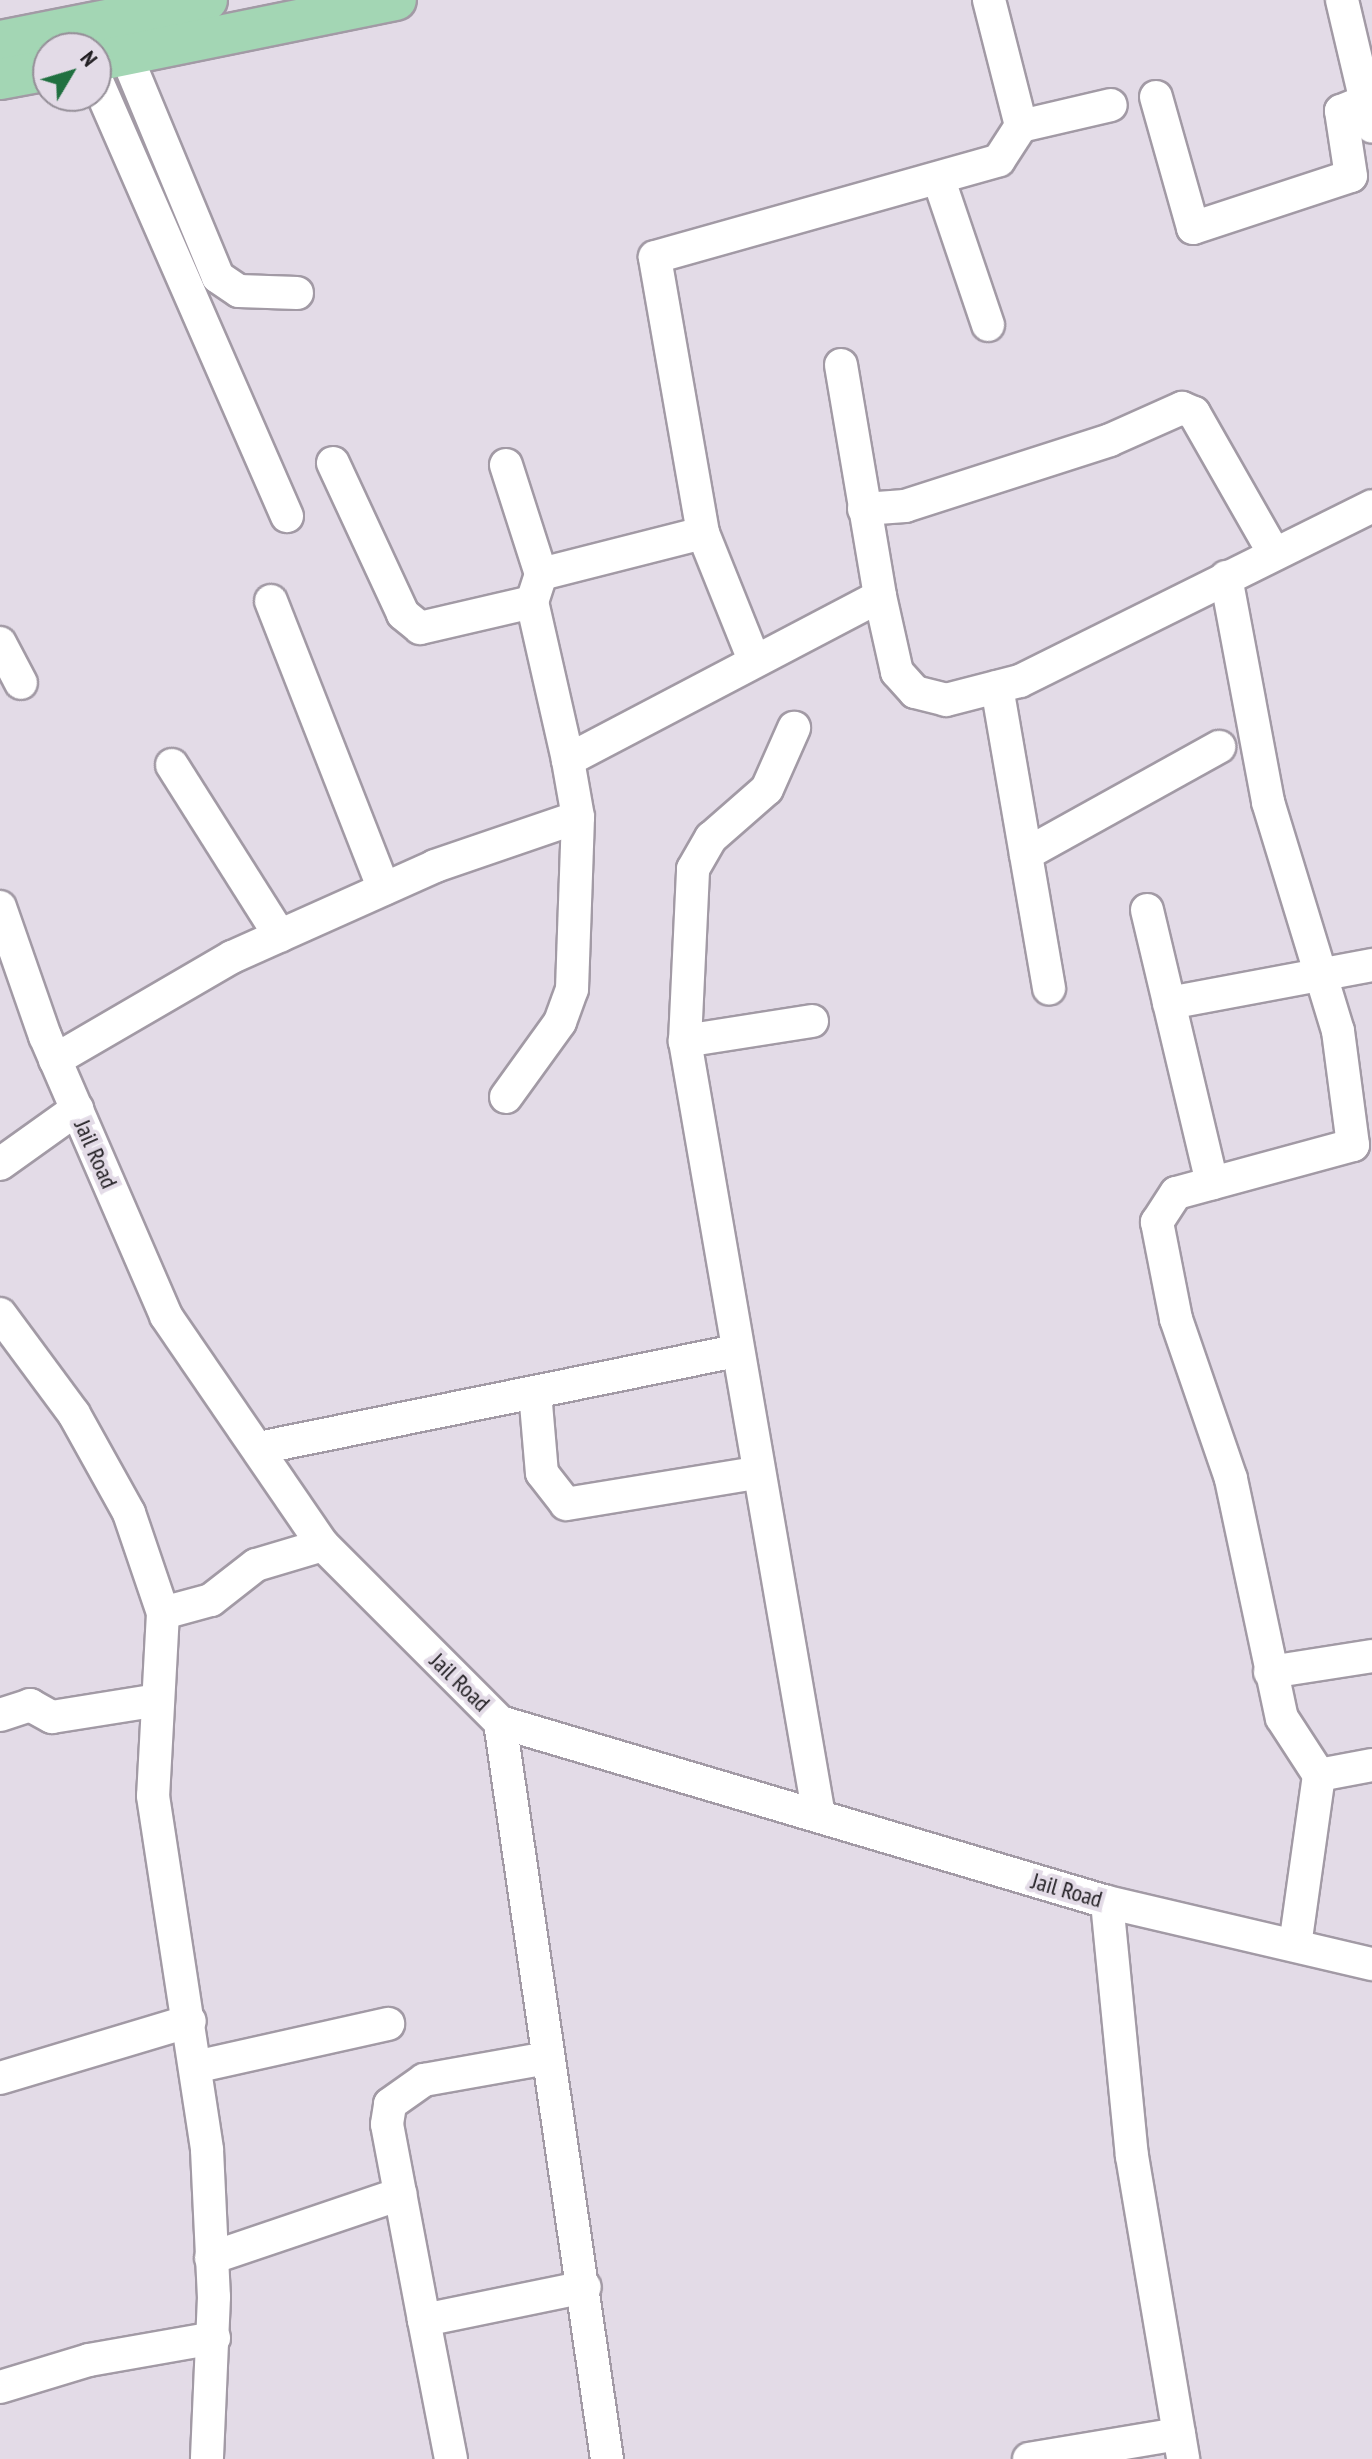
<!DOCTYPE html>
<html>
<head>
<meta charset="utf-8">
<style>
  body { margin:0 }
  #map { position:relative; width:1372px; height:2459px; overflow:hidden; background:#e3dbe7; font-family:"PT Sans Narrow",sans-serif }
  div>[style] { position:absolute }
  .roads { filter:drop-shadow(2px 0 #a29aa5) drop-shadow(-2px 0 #a29aa5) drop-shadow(0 2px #a29aa5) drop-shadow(0 -2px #a29aa5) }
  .minor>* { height:32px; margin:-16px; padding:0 16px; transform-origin:16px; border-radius:16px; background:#fff }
  .major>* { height:40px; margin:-20px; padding:0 20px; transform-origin:20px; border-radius:20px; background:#a3d6b4 }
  span { translate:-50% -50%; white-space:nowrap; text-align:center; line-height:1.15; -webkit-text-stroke:8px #e3dbe7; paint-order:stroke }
  .street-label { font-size:24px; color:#201d21 }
  .north { position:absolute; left:32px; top:32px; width:80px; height:80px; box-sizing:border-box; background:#e3dbe7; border:2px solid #958f98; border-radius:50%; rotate:52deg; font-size:22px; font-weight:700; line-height:32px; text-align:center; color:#201d21 }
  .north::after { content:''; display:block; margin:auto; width:28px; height:36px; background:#207040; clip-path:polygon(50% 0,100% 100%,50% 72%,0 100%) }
</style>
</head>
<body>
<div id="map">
  <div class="roads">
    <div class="minor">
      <i style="left:989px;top:0;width:130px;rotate:75.7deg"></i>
      <i style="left:1021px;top:126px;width:92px;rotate:-13.1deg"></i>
      <i style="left:1342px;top:0;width:130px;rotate:76.7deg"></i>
      <i style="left:126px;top:55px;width:240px;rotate:67.5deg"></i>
      <i style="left:218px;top:277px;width:25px;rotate:34deg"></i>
      <i style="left:239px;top:291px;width:58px;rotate:2deg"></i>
      <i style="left:96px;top:79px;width:477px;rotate:66.4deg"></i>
      <i style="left:1156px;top:97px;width:136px;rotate:74.2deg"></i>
      <i style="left:1193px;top:228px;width:166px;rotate:-18.2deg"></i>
      <i style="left:1351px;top:176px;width:66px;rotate:-98.7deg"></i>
      <i style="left:1341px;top:111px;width:27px;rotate:-22deg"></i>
      <i style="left:939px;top:180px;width:153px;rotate:71.3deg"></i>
      <i style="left:841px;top:365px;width:234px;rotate:80.4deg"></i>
      <i style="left:880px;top:596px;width:78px;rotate:77.4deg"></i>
      <i style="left:897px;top:672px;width:27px;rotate:48deg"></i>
      <i style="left:915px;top:692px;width:32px;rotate:14deg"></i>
      <i style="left:946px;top:700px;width:76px;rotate:-14.4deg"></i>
      <i style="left:1020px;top:681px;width:393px;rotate:-26.4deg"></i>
      <i style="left:333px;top:463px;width:166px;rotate:65.1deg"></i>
      <i style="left:403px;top:614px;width:22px;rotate:39deg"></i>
      <i style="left:420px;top:628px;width:115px;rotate:-13.1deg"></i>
      <i style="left:506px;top:465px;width:114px;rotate:72.2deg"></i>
      <i style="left:864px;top:509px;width:41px;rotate:-4.2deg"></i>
      <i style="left:905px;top:506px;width:215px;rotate:-17.8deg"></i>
      <i style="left:1110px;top:440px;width:79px;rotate:-24deg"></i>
      <i style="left:1182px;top:408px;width:13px;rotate:23deg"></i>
      <i style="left:1194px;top:413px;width:161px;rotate:60.3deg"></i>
      <i style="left:1226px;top:577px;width:229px;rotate:79.4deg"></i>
      <i style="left:1268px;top:802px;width:239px;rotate:73deg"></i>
      <i style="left:1338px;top:1031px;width:115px;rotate:82.5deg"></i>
      <i style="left:1353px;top:1145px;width:183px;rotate:164.8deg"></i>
      <i style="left:1176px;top:1193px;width:35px;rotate:123deg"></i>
      <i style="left:1157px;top:1222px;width:99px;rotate:78.9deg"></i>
      <i style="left:1176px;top:1319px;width:169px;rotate:71deg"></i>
      <i style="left:1231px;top:1479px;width:244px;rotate:78deg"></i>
      <i style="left:1282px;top:1718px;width:68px;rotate:57deg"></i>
      <i style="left:1319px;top:1775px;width:172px;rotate:98deg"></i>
      <i style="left:271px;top:601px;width:309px;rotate:68.6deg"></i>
      <i style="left:0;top:643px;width:45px;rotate:62.3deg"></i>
      <i style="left:754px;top:660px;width:137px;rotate:-111.9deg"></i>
      <i style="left:703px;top:533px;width:280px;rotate:-99.9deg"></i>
      <i style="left:655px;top:257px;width:357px;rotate:-15.7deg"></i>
      <i style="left:999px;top:160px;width:40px;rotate:-57.1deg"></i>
      <i style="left:997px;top:687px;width:306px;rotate:80.2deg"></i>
      <i style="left:568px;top:760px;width:162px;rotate:-102.8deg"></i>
      <i style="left:532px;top:602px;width:29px;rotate:-72deg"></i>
      <i style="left:541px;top:574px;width:167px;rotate:-14.2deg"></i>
      <i style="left:172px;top:765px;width:202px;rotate:57.7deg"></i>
      <i style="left:1026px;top:854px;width:221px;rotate:-29deg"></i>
      <i style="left:0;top:907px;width:137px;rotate:70.8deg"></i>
      <i style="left:45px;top:1036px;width:305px;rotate:66.6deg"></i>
      <i style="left:166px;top:1316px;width:278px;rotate:55.6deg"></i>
      <i style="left:323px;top:1545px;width:250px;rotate:45deg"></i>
      <i style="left:500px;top:1722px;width:633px;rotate:16.52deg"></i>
      <i style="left:1107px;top:1902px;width:272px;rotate:13.2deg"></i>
      <i style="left:1147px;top:910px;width:281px;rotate:76.6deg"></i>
      <i style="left:1169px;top:1003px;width:207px;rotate:-10.6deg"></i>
      <i style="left:812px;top:1021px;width:129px;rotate:171.1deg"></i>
      <i style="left:685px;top:1041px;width:786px;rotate:80.19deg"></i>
      <i style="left:685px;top:1041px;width:172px;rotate:-87.3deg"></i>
      <i style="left:693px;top:869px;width:36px;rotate:-60deg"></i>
      <i style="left:711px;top:838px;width:74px;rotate:-41.2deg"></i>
      <i style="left:767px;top:789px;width:67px;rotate:-66.1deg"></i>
      <i style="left:55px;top:1060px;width:205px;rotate:-30.2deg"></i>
      <i style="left:232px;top:957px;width:222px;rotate:-24.1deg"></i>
      <i style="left:435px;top:866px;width:151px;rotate:-18.9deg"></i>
      <i style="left:578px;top:817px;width:58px;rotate:-100deg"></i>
      <i style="left:568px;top:760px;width:352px;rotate:-27.7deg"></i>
      <i style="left:506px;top:1097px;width:92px;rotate:-54.2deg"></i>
      <i style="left:560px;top:1022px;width:35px;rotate:-70deg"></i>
      <i style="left:572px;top:989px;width:172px;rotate:-88deg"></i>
      <i style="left:0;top:1164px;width:95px;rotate:-35.5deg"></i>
      <i style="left:0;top:1314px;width:124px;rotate:53.5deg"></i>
      <i style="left:74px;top:1414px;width:113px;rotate:60.9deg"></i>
      <i style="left:129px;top:1513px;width:106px;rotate:71.2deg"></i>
      <i style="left:163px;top:1613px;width:50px;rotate:-15.2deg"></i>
      <i style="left:211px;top:1600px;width:57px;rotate:-37.9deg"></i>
      <i style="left:256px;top:1565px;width:70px;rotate:-16.6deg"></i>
      <i style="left:535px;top:1392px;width:81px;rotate:85.1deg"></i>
      <i style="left:542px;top:1473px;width:39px;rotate:52deg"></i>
      <i style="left:566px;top:1504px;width:193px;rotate:-9.3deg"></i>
      <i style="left:259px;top:1448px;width:485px;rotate:-11.5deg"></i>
      <i style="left:163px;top:1613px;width:183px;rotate:93.1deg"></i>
      <i style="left:153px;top:1796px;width:358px;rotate:81.3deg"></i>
      <i style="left:207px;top:2150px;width:147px;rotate:87.3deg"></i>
      <i style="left:214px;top:2297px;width:162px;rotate:92.5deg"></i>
      <i style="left:1270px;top:1672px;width:103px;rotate:-8.9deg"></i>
      <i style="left:0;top:1715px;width:32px;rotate:-18deg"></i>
      <i style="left:30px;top:1705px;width:25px;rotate:29deg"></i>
      <i style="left:52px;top:1717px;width:107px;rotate:-9.1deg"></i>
      <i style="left:500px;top:1722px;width:745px;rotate:81.74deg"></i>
      <i style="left:1319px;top:1775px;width:54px;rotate:-10.7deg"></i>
      <i style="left:1107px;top:1902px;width:255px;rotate:84.4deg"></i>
      <i style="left:1132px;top:2156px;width:307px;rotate:80.4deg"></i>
      <i style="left:195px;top:2067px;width:198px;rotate:-12.6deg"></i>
      <i style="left:0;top:2078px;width:198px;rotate:-16.7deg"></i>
      <i style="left:211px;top:2258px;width:200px;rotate:-18.7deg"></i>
      <i style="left:424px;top:2320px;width:199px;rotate:-100.7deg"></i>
      <i style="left:387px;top:2124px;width:20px;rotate:-81deg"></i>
      <i style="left:390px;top:2104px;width:42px;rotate:-35.2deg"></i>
      <i style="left:424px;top:2080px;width:125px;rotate:-10.1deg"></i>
      <i style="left:0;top:2387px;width:93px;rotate:-16.9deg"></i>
      <i style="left:89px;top:2360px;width:127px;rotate:-10deg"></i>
      <i style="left:451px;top:2459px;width:142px;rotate:-101deg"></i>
      <i style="left:424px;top:2320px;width:164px;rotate:-11.6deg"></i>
      <i style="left:1029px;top:2459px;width:152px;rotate:-9.5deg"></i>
    </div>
    <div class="major">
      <i style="left:0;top:41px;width:211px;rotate:-11.2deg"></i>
      <i style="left:96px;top:61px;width:306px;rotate:-11.5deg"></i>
      <i style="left:0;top:79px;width:49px;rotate:-10.6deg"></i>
    </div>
  </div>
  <div class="street-label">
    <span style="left:96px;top:1154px;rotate:66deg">Jail Road</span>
    <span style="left:460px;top:1682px;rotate:44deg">Jail Road</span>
    <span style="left:1067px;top:1890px;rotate:16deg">Jail Road</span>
  </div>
  <div class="north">N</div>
</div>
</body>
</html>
